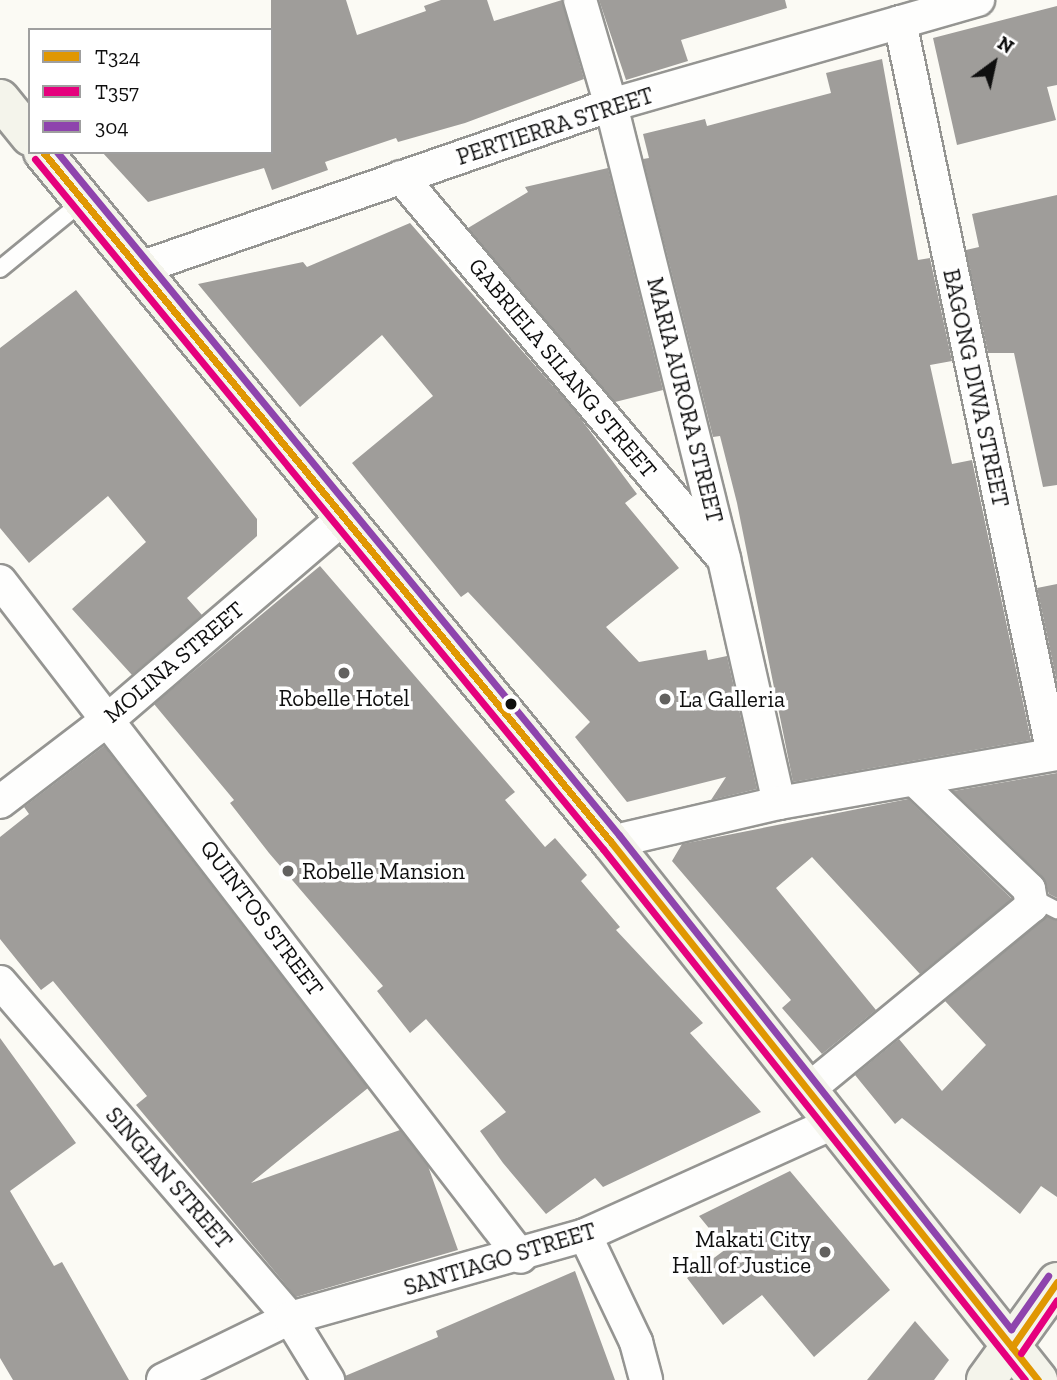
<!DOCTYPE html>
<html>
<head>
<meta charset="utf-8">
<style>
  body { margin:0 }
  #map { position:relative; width:1057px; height:1380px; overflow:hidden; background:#fbfaf4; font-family:"Zilla Slab",serif }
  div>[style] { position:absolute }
  .building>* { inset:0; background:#9f9d9a }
  .roads { filter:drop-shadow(2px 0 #959592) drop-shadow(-2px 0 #959592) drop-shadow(0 2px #959592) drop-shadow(0 -2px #959592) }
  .lane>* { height:16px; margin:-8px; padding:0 8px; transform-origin:8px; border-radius:8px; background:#fefefd }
  .street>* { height:32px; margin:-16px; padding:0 16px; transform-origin:16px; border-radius:16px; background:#fefefd }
  .secondary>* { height:38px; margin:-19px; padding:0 19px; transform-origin:19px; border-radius:19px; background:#f4f4eb }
  .bus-1>* { height:7px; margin:-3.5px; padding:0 3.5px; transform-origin:3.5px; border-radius:3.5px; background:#e09702 }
  .bus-2>* { height:7px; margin:-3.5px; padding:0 3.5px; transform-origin:3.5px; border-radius:3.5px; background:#e5007d }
  .bus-3>* { height:7px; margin:-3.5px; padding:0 3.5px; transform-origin:3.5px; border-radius:3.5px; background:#8e44ad }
  .dots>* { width:19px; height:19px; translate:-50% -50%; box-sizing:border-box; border:4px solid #fff; border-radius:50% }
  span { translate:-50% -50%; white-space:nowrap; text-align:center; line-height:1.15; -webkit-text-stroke:7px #fff; paint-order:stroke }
  .street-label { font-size:23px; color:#0f0f0f }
  .poi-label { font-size:23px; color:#0f0f0f }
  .left { translate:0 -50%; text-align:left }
  .right { translate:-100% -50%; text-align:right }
  .legend { position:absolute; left:28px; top:28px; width:245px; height:126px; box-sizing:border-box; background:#fff; border:2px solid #9f9f9f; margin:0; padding:9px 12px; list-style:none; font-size:21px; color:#0f0f0f }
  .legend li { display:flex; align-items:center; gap:14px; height:35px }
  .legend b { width:35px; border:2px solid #9f9f9f }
  .north { position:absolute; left:959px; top:28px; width:70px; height:70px; -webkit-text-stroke:5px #fff; paint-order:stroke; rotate:33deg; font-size:19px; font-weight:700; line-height:28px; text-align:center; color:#0f0f0f }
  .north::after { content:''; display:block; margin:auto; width:24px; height:32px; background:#0f0f0f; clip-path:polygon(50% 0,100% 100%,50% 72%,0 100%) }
</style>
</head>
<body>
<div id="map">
  <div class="building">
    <i style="clip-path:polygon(271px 0,346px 0,357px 35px,426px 11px,424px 6px,441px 0,487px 0,494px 21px,562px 0,584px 79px,465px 123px,398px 142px,396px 138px,325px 162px,328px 170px,272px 190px,264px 168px,148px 202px,102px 152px,271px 152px)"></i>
    <i style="clip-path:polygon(599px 0,785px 0,787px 8px,681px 40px,688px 61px,626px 80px)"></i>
    <i style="clip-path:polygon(1057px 6px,1057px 85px,1047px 87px,1056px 120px,957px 145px,933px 38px)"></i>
    <i style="clip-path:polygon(882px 59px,918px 260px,930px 258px,952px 361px,930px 365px,952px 464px,972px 460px,1031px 740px,793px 782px,737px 503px,720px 436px,713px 437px,643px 159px,649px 158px,643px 134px,705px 119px,707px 126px,831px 93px,826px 73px)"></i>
    <i style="clip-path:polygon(608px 168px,663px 390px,615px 402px,468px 228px,528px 192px,525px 187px)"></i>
    <i style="clip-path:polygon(1057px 195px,1057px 485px,1043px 487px,1014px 353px,988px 353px,966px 250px,979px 247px,972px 214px)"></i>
    <i style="clip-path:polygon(410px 223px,575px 411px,637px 494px,625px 503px,679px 568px,606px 627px,639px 662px,706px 650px,708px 660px,727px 656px,757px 789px,711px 800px,726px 777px,627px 802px,575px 737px,590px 722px,468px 592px,461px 597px,352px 463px,433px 396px,382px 335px,300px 407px,198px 284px,303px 262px,307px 267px)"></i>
    <i style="clip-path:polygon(76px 290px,257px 519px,257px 536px,187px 598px,202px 615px,132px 675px,72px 609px,146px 542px,108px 496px,29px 563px,0 528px,0 348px)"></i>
    <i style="clip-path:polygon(320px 566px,515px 792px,505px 800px,545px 847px,555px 838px,587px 875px,581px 881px,620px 927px,616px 930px,703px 1023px,690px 1033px,761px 1112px,603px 1187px,595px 1178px,546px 1214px,503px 1163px,480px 1131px,506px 1112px,426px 1019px,410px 1033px,377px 991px,383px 986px,269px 853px,230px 803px,234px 800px,154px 704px)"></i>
    <i style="clip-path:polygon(1057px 584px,1057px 683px,1037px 588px)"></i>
    <i style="clip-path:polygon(104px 746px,368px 1088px,251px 1183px,400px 1130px,428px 1166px,458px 1250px,296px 1297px,136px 1105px,147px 1096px,53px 981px,41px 990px,0 939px,0 837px,29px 814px,24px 807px)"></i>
    <i style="clip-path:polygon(1057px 773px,1057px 898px,1049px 894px,1042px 876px,953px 791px)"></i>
    <i style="clip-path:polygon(908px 799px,1012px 899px,920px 974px,812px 857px,776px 888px,876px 1010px,822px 1054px,782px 1008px,791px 1000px,672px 861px,682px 844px)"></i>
    <i style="clip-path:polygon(1046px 916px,1057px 920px,1057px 1197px,1041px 1186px,1020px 1214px,902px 1118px,895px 1124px,855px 1075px,899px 1039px,942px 1091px,986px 1045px,945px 1001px)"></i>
    <i style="clip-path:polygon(0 1038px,76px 1143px,10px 1191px,54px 1266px,62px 1262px,129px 1380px,13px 1380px,0 1358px)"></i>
    <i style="clip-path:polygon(790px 1171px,890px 1290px,814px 1357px,762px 1295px,723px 1325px,687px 1278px,726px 1249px,699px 1216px)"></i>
    <i style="clip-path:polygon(575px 1271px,615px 1380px,346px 1380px,345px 1376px,438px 1337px,436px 1331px)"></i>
    <i style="clip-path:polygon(915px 1321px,949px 1360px,934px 1380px,867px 1380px)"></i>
  </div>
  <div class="roads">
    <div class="lane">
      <i style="left:0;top:269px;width:107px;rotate:-39.3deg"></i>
      <i style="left:1035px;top:899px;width:25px;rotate:27deg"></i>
    </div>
    <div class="street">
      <i style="left:580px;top:0;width:109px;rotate:73.6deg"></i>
      <i style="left:611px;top:105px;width:468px;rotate:76deg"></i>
      <i style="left:724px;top:559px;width:250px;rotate:77.3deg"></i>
      <i style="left:900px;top:22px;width:748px;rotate:78.19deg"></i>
      <i style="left:401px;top:177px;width:492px;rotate:49.8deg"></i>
      <i style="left:137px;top:269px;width:502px;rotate:-19.09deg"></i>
      <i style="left:611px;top:105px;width:382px;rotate:-16deg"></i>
      <i style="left:0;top:581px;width:853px;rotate:52.38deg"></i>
      <i style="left:0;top:802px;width:138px;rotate:-37.4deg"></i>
      <i style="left:110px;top:718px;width:307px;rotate:-40.6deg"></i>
      <i style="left:611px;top:842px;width:172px;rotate:-13.1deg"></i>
      <i style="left:779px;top:803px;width:282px;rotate:-10deg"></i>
      <i style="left:0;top:982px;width:444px;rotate:49.2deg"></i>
      <i style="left:290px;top:1318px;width:73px;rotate:58.5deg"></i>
      <i style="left:809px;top:1089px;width:288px;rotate:-39.4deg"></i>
      <i style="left:1032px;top:906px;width:17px;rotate:-100deg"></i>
      <i style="left:1029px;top:889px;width:158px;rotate:-136.3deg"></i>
      <i style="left:585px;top:1235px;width:119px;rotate:64.5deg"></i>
      <i style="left:636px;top:1342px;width:39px;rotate:75deg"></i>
      <i style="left:163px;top:1380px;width:141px;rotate:-26deg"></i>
      <i style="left:290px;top:1318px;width:306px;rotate:-15.7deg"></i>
      <i style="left:585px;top:1235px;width:272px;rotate:-24.3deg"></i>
    </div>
    <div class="secondary">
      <i style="left:0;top:99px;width:48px;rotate:51deg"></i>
      <i style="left:43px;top:152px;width:894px;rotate:50.54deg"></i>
      <i style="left:611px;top:842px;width:687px;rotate:51.56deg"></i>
      <i style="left:986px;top:1380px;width:121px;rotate:-54.1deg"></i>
    </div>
  </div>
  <div class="bus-1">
    <i style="left:43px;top:152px;width:894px;rotate:50.54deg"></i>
    <i style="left:611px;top:842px;width:687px;rotate:51.56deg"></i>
    <i style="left:1012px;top:1347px;width:79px;rotate:-55.3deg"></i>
  </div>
  <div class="bus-2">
    <i style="left:35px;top:159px;width:894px;rotate:50.54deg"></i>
    <i style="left:603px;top:849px;width:678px;rotate:51.52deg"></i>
    <i style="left:1021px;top:1353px;width:64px;rotate:-55.8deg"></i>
  </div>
  <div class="bus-3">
    <i style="left:57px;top:152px;width:884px;rotate:50.55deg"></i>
    <i style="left:619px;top:835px;width:631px;rotate:51.57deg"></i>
    <i style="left:1011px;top:1329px;width:65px;rotate:-55.1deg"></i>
  </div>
  <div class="dots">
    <i style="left:344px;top:673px;background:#62615f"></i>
    <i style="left:665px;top:699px;background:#62615f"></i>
    <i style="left:511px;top:704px;background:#0f0f0f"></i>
    <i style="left:288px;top:871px;background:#62615f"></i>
    <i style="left:825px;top:1252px;background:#62615f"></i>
  </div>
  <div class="street-label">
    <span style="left:555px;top:126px;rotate:-18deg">PERTIERRA STREET</span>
    <span style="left:563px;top:368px;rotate:50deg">GABRIELA SILANG STREET</span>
    <span style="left:976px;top:388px;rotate:78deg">BAGONG DIWA STREET</span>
    <span style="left:685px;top:400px;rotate:76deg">MARIA AURORA STREET</span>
    <span style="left:174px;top:662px;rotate:-40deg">MOLINA STREET</span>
    <span style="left:262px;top:918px;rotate:53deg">QUINTOS STREET</span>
    <span style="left:169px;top:1178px;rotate:49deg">SINGIAN STREET</span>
    <span style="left:500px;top:1259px;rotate:-17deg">SANTIAGO STREET</span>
  </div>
  <div class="poi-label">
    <span style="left:344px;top:698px">Robelle Hotel</span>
    <span class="left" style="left:679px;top:699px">La Galleria</span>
    <span class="left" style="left:302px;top:871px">Robelle Mansion</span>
    <span class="right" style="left:811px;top:1252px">Makati City<br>Hall of Justice</span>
  </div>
  <ul class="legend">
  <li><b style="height:9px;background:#e09702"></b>T324</li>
  <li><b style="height:9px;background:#e5007d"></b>T357</li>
  <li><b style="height:9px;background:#8e44ad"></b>304</li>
  </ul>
  <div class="north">N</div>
</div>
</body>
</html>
